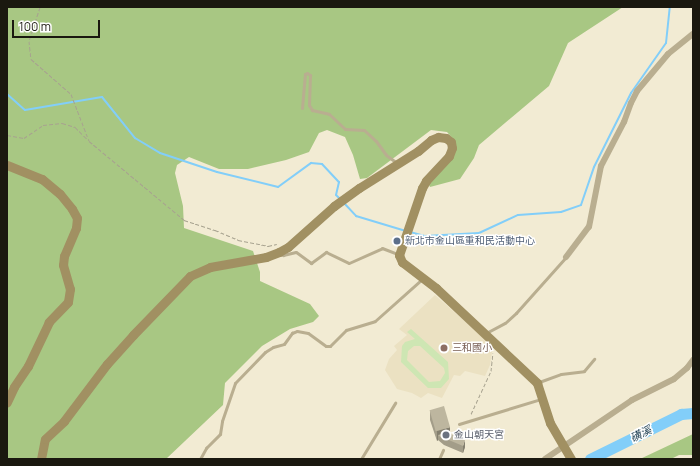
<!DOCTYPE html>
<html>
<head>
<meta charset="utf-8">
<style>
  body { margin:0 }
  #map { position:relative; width:700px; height:466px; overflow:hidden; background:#f2ebd3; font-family:Manrope,"Noto Sans TC",sans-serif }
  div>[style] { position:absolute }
  .built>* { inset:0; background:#ebe1c2 }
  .green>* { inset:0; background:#cee6b3 }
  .forest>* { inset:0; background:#a8c783 }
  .stream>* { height:2px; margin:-1px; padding:0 1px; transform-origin:1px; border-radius:1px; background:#82cef9 }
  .river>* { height:11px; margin:-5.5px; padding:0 5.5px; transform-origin:5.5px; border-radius:5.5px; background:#82cef9 }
  .path>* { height:1px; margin-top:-0.5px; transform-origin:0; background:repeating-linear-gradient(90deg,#a7a28f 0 4px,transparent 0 6px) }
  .lane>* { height:3px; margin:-1.5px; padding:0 1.5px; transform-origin:1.5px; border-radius:1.5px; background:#b9ae90 }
  .street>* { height:6px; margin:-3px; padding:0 3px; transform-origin:3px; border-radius:3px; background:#b9ae90 }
  .secondary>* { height:9px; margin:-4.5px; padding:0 4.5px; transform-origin:4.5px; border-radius:4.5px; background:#a19062 }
  .wall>* { inset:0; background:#a39d89 }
  .shaded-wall>* { inset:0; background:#847f6f }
  .building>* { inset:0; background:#bdb69f; transform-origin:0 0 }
  .dots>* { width:11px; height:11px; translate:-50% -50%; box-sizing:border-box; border:2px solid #fff; border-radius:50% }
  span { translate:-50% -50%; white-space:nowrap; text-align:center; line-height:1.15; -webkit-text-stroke:3px #fff; paint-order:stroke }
  .service-label { font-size:10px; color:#4e5e75 }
  .left { translate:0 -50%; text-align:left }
  .education-label { font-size:10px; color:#785e54 }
  .worship-label { font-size:10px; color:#5b616d }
  .water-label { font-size:11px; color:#1b3c4f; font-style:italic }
  .frame { position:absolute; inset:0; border:8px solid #1a180f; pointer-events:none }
  .scale { position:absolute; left:12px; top:20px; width:88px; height:18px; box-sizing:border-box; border:2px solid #1a180f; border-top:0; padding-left:5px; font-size:12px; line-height:14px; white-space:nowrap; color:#1a180f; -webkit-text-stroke:3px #fff; paint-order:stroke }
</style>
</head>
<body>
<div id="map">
  <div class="built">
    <i style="clip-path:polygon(435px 295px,493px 346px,490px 365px,485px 376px,465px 371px,460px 376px,454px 375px,442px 398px,428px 393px,421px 398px,412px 393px,397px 389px,385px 370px,389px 359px,397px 350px,394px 346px,407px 335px,399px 329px)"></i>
  </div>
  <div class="green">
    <i style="clip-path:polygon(evenodd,411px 329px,448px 362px,449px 379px,441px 388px,428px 388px,401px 362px,402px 346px,405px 342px,415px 339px,407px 332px,411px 329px,414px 346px,420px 346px,444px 368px,445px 373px,440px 381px,429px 382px,407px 360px,408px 351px,414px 346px)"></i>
  </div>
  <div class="forest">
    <i style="clip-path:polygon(7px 7px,623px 7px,568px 43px,549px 86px,479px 145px,474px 158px,460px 179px,430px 187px,428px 183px,455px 141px,447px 132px,431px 130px,367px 178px,360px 179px,353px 155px,345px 137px,327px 130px,319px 133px,309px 152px,286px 160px,248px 169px,219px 169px,189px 157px,177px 165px,175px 173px,183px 206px,184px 228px,253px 251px,260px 272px,260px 281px,310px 304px,319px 316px,313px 322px,290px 329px,262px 346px,225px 383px,223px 405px,166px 459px,7px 459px)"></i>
    <i style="clip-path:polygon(693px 434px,693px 455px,679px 455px,671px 459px,640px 459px)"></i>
  </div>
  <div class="stream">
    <i style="left:7px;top:94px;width:24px;rotate:42deg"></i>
    <i style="left:25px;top:110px;width:78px;rotate:-9.6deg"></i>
    <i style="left:102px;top:97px;width:53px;rotate:51.2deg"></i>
    <i style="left:135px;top:138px;width:29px;rotate:31deg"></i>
    <i style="left:160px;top:153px;width:60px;rotate:18.4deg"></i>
    <i style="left:217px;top:172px;width:63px;rotate:13.8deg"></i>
    <i style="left:278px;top:187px;width:41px;rotate:-36deg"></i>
    <i style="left:311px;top:163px;width:11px;rotate:5deg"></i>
    <i style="left:322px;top:164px;width:25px;rotate:47deg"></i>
    <i style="left:339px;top:182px;width:13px;rotate:103deg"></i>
    <i style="left:336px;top:195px;width:4px;rotate:45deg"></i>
    <i style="left:344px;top:203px;width:18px;rotate:47deg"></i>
    <i style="left:356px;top:216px;width:52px;rotate:16.7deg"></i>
    <i style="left:410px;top:232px;width:16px;rotate:15deg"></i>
    <i style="left:425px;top:236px;width:54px;rotate:-3.2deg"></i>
    <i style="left:479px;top:233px;width:43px;rotate:-24.8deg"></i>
    <i style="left:518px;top:215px;width:43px;rotate:-4deg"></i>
    <i style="left:561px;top:212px;width:21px;rotate:-19deg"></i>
    <i style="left:581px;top:205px;width:40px;rotate:-71.1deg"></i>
    <i style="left:594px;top:167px;width:83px;rotate:-63.4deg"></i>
    <i style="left:631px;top:93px;width:61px;rotate:-55deg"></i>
    <i style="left:666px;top:43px;width:36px;rotate:-84deg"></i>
  </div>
  <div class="river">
    <i style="left:590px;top:459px;width:102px;rotate:-26.3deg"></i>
    <i style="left:681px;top:414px;width:12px;rotate:-5deg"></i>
  </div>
  <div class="path">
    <i style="left:40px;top:7px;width:36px;rotate:108deg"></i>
    <i style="left:29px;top:41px;width:18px;rotate:84deg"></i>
    <i style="left:31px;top:59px;width:53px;rotate:41.2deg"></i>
    <i style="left:71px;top:94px;width:50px;rotate:69deg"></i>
    <i style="left:89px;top:141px;width:124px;rotate:39.7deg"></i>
    <i style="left:184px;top:220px;width:33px;rotate:18deg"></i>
    <i style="left:215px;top:230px;width:25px;rotate:23deg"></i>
    <i style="left:238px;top:240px;width:31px;rotate:11deg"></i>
    <i style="left:268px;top:246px;width:9px;rotate:-13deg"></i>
    <i style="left:7px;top:135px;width:17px;rotate:10deg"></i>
    <i style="left:24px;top:138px;width:23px;rotate:-34deg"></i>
    <i style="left:43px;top:125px;width:19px;rotate:-6deg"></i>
    <i style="left:62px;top:123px;width:14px;rotate:17deg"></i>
    <i style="left:75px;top:127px;width:17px;rotate:45deg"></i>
    <i style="left:471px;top:414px;width:47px;rotate:-65.1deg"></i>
    <i style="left:491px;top:371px;width:18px;rotate:-84deg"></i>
  </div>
  <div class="lane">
    <i style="left:302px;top:108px;width:34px;rotate:-85deg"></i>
    <i style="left:305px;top:74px;width:2px;rotate:-27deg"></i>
    <i style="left:307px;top:73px;width:4px;rotate:34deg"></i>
    <i style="left:310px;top:75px;width:30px;rotate:92deg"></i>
    <i style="left:309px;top:105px;width:6px;rotate:59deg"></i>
    <i style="left:312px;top:110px;width:17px;rotate:13deg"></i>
    <i style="left:329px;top:114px;width:22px;rotate:43deg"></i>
    <i style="left:345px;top:129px;width:19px;rotate:3deg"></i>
    <i style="left:364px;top:130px;width:16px;rotate:43deg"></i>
    <i style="left:376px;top:141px;width:17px;rotate:54deg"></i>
    <i style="left:386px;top:155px;width:14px;rotate:36deg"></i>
    <i style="left:280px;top:253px;width:4px;rotate:34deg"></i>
    <i style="left:283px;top:255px;width:13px;rotate:-13deg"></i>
    <i style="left:296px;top:252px;width:19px;rotate:36deg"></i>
    <i style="left:311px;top:263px;width:19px;rotate:-36deg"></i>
    <i style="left:326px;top:252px;width:25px;rotate:26deg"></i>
    <i style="left:349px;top:263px;width:36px;rotate:-24deg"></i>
    <i style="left:382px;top:248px;width:17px;rotate:21deg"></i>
    <i style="left:486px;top:333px;width:21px;rotate:-28deg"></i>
    <i style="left:505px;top:323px;width:15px;rotate:-42deg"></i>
    <i style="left:516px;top:313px;width:75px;rotate:-48.2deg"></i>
    <i style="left:539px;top:382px;width:23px;rotate:-20deg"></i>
    <i style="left:561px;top:374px;width:23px;rotate:-7deg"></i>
    <i style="left:584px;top:371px;width:16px;rotate:-50deg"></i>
    <i style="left:459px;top:424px;width:86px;rotate:-17deg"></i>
    <i style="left:200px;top:459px;width:13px;rotate:-61deg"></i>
    <i style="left:206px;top:448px;width:20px;rotate:-45deg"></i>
    <i style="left:220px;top:434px;width:13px;rotate:-81deg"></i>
    <i style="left:222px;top:421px;width:40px;rotate:-71.1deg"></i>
    <i style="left:235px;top:383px;width:43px;rotate:-45.9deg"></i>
    <i style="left:265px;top:352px;width:9px;rotate:-32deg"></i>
    <i style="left:273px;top:347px;width:11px;rotate:-15deg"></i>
    <i style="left:284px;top:344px;width:14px;rotate:-54deg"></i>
    <i style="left:292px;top:333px;width:5px;rotate:-22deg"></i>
    <i style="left:297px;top:331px;width:11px;rotate:10deg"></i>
    <i style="left:308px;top:333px;width:22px;rotate:36deg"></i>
    <i style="left:326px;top:346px;width:4px"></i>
    <i style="left:330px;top:346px;width:23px;rotate:-45deg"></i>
    <i style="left:346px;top:330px;width:30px;rotate:-17deg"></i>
    <i style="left:375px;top:321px;width:63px;rotate:-41.8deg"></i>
    <i style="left:361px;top:459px;width:66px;rotate:-58.7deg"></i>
    <i style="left:439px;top:459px;width:10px;rotate:-66deg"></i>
  </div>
  <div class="street">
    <i style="left:566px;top:257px;width:38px;rotate:-53deg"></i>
    <i style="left:589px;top:227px;width:62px;rotate:-78.9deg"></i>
    <i style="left:601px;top:166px;width:50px;rotate:-62.4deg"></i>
    <i style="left:624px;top:122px;width:20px;rotate:-70deg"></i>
    <i style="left:631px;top:103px;width:13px;rotate:-63deg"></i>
    <i style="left:637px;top:91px;width:48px;rotate:-50deg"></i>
    <i style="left:668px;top:54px;width:32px;rotate:-39deg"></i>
    <i style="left:545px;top:459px;width:105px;rotate:-34.1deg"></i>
    <i style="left:632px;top:400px;width:47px;rotate:-26.6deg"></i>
    <i style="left:674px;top:379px;width:17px;rotate:-40deg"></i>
    <i style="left:687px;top:368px;width:10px;rotate:-53deg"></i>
  </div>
  <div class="secondary">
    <i style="left:7px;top:165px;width:38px;rotate:22deg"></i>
    <i style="left:42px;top:179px;width:23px;rotate:40deg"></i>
    <i style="left:60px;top:194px;width:19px;rotate:51deg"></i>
    <i style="left:72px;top:209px;width:10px;rotate:61deg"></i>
    <i style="left:77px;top:218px;width:10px;rotate:96deg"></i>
    <i style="left:76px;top:228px;width:30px;rotate:113deg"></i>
    <i style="left:64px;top:256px;width:9px;rotate:96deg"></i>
    <i style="left:63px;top:265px;width:25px;rotate:74deg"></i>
    <i style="left:70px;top:289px;width:13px;rotate:99deg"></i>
    <i style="left:68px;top:302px;width:28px;rotate:134deg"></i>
    <i style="left:49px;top:322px;width:49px;rotate:115.5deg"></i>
    <i style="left:28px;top:366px;width:25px;rotate:124deg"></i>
    <i style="left:14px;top:387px;width:17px;rotate:115deg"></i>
    <i style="left:41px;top:459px;width:20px;rotate:-79deg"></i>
    <i style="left:45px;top:439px;width:26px;rotate:-43deg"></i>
    <i style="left:64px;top:421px;width:71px;rotate:-53deg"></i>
    <i style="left:107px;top:364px;width:39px;rotate:-48deg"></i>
    <i style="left:133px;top:335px;width:82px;rotate:-46deg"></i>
    <i style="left:190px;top:276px;width:22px;rotate:-24deg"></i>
    <i style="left:210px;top:267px;width:57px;rotate:-10.1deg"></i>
    <i style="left:266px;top:257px;width:14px;rotate:-21deg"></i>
    <i style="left:279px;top:252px;width:10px;rotate:-29deg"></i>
    <i style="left:288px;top:247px;width:62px;rotate:-41.7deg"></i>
    <i style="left:334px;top:206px;width:31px;rotate:-36deg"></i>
    <i style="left:359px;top:188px;width:70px;rotate:-32.1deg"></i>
    <i style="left:418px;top:151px;width:17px;rotate:-40deg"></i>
    <i style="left:431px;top:140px;width:8px;rotate:-23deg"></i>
    <i style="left:438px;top:137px;width:8px;rotate:7deg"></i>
    <i style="left:446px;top:138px;width:6px;rotate:39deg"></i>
    <i style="left:451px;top:142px;width:6px;rotate:81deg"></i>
    <i style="left:452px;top:148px;width:9px;rotate:111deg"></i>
    <i style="left:449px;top:156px;width:34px;rotate:133deg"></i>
    <i style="left:426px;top:181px;width:8px;rotate:120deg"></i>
    <i style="left:422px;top:188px;width:71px;rotate:108.9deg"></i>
    <i style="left:399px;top:255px;width:8px;rotate:67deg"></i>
    <i style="left:402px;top:262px;width:43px;rotate:37.4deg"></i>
    <i style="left:436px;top:288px;width:139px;rotate:43.2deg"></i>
    <i style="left:537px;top:383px;width:42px;rotate:72deg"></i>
    <i style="left:550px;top:423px;width:42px;rotate:59.7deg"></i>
  </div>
  <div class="wall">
    <i style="clip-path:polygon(430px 411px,450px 434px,465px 447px,463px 453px,444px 445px,438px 440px,437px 441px,430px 420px)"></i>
  </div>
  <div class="shaded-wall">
    <i style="clip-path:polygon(450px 427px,450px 436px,438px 435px,438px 440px,437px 441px,437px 431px)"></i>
    <i style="clip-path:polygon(465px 440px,465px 447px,463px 453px,463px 446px)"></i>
  </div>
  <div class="building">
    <i style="left:444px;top:406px;width:22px;height:15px;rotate:74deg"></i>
    <i style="clip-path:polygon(449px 432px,450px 435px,444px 438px,444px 440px,438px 435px)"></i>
    <i style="clip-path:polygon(451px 434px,465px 440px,463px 446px,444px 438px)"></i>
  </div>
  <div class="dots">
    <i style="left:397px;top:241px;background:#5c6f8a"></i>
    <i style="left:444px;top:348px;background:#8d6e63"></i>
    <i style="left:446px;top:435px;background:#6b7280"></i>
  </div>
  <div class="service-label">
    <span class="left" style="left:405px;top:241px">新北市金山區重和民活動中心</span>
  </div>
  <div class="education-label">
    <span class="left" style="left:452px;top:348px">三和國小</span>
  </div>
  <div class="worship-label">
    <span class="left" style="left:454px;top:435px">金山朝天宮</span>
  </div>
  <div class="water-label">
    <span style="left:641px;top:434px;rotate:-26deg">磺溪</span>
  </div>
  <div class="frame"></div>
  <div class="scale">100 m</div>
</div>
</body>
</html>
